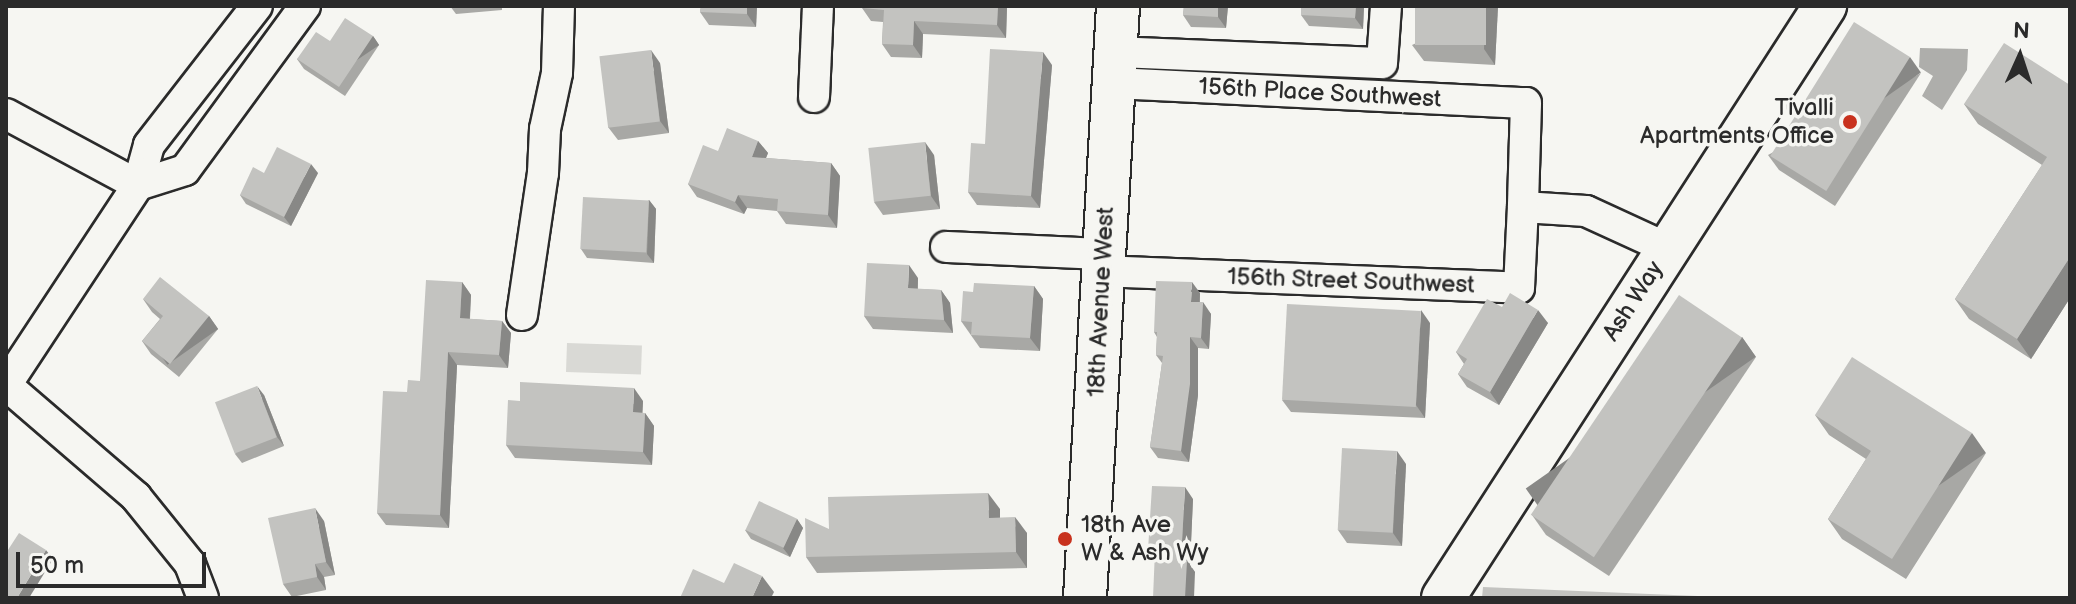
<!DOCTYPE html>
<html>
<head>
<meta charset="utf-8">
<style>
  body { margin:0 }
  #map { position:relative; width:2076px; height:604px; overflow:hidden; background:#f6f6f2; font-family:"Balsamiq Sans",sans-serif }
  div>[style] { position:absolute }
  .green>* { inset:0; background:#d9d9d5; transform-origin:0 0 }
  .water>* { inset:0; background:#aeaeab }
  .roads { filter:drop-shadow(2px 0 #2b2b2b) drop-shadow(-2px 0 #2b2b2b) drop-shadow(0 2px #2b2b2b) drop-shadow(0 -2px #2b2b2b) }
  .street>* { height:30px; margin:-15px; padding:0 15px; transform-origin:15px; border-radius:15px; background:#f6f6f2 }
  .secondary>* { height:42px; margin:-21px; padding:0 21px; transform-origin:21px; border-radius:21px; background:#f6f6f2 }
  .wall>* { inset:0; background:#a8a8a5 }
  .shaded-wall>* { inset:0; background:#888886; transform-origin:0 0 }
  .building>* { inset:0; background:#c3c3c0; transform-origin:0 0 }
  .dots>* { width:22px; height:22px; translate:-50% -50%; box-sizing:border-box; border:4px solid #f6f6f2; border-radius:50% }
  span { translate:-50% -50%; white-space:nowrap; text-align:center; line-height:1.15; -webkit-text-stroke:7px #f6f6f2; paint-order:stroke }
  .street-label { font-size:24px; color:#2b2b2b }
  .poi-label { font-size:24px; color:#2b2b2b }
  .right { translate:-100% -50%; text-align:right }
  .left { translate:0 -50%; text-align:left }
  .frame { position:absolute; inset:0; border:8px solid #2b2b2b; pointer-events:none }
  .north { position:absolute; left:1980px; top:16px; width:80px; height:80px; -webkit-text-stroke:6px #f6f6f2; paint-order:stroke; rotate:3deg; font-size:22px; font-weight:700; line-height:32px; text-align:center; color:#2b2b2b }
  .north::after { content:''; display:block; margin:auto; width:28px; height:36px; background:#2b2b2b; clip-path:polygon(50% 0,100% 100%,50% 72%,0 100%) }
  .scale { position:absolute; left:16px; top:552px; width:190px; height:36px; box-sizing:border-box; border:4px solid #2b2b2b; border-top:0; padding-left:10px; font-size:24px; line-height:28px; white-space:nowrap; color:#2b2b2b; -webkit-text-stroke:6px #f6f6f2; paint-order:stroke }
</style>
</head>
<body>
<div id="map">
  <div class="green">
    <i style="left:567px;top:343px;width:75px;height:29px;rotate:2deg"></i>
  </div>
  <div class="water">
    <i style="clip-path:polygon(1920px 48px,1968px 49px,1967px 70px,1942px 110px,1922px 96px,1933px 76px,1919px 67px)"></i>
  </div>
  <div class="roads">
    <div class="street">
      <i style="left:1116px;top:52px;width:266px;rotate:2.4deg"></i>
      <i style="left:1382px;top:63px;width:57px;rotate:-86deg"></i>
      <i style="left:1114px;top:83px;width:412px;rotate:2.8deg"></i>
      <i style="left:1526px;top:103px;width:104px;rotate:91.7deg"></i>
      <i style="left:1523px;top:207px;width:63px;rotate:3.6deg"></i>
      <i style="left:1586px;top:211px;width:89px;rotate:24.6deg"></i>
      <i style="left:814px;top:97px;width:91px;rotate:-87.5deg"></i>
      <i style="left:6px;top:114px;width:150px;rotate:28.3deg"></i>
      <i style="left:138px;top:185px;width:49px;rotate:-17.7deg"></i>
      <i style="left:185px;top:170px;width:203px;rotate:-53.8deg"></i>
      <i style="left:946px;top:247px;width:157px;rotate:2.6deg"></i>
      <i style="left:1102px;top:271px;width:417px;rotate:2.3deg"></i>
      <i style="left:1519px;top:288px;width:81px;rotate:-87.2deg"></i>
      <i style="left:522px;top:315px;width:144px;rotate:-81.6deg"></i>
      <i style="left:543px;top:173px;width:44px;rotate:-87.4deg"></i>
      <i style="left:545px;top:129px;width:57px;rotate:-77.9deg"></i>
      <i style="left:557px;top:73px;width:67px;rotate:-88.3deg"></i>
      <i style="left:6px;top:385px;width:240px;rotate:-56.6deg"></i>
      <i style="left:138px;top:185px;width:41px;rotate:-74.6deg"></i>
      <i style="left:149px;top:145px;width:176px;rotate:-52.2deg"></i>
      <i style="left:6px;top:385px;width:172px;rotate:40.7deg"></i>
      <i style="left:136px;top:497px;width:86px;rotate:51.1deg"></i>
      <i style="left:190px;top:564px;width:36px;rotate:69deg"></i>
    </div>
    <div class="secondary">
      <i style="left:1085px;top:598px;width:593px;rotate:-86.81deg"></i>
      <i style="left:1443px;top:598px;width:705px;rotate:-57.17deg"></i>
    </div>
  </div>
  <div class="wall">
    <i style="clip-path:polygon(450px 6px,502px 6px,502px 10px,456px 14px)"></i>
    <i style="clip-path:polygon(701px 6px,757px 6px,756px 27px,709px 25px,700px 12px)"></i>
    <i style="clip-path:polygon(862px 6px,1007px 6px,1006px 38px,923px 34px,922px 58px,891px 57px,882px 44px,883px 22px,871px 21px,862px 8px)"></i>
    <i style="clip-path:polygon(1184px 6px,1228px 6px,1226px 28px,1191px 27px,1183px 15px)"></i>
    <i style="clip-path:polygon(1301px 6px,1364px 6px,1363px 29px,1309px 26px,1301px 15px)"></i>
    <i style="clip-path:polygon(1498px 6px,1495px 65px,1424px 61px,1412px 45px)"></i>
    <i style="clip-path:polygon(373px 36px,379px 45px,345px 96px,304px 69px,297px 59px,330px 41px)"></i>
    <i style="clip-path:polygon(660px 63px,669px 133px,618px 140px,608px 127px)"></i>
    <i style="clip-path:polygon(1052px 65px,1040px 208px,977px 205px,968px 192px,985px 144px)"></i>
    <i style="clip-path:polygon(1921px 73px,1835px 206px,1779px 170px,1768px 155px)"></i>
    <i style="clip-path:polygon(2070px 85px,2070px 298px,2031px 359px,1969px 319px,1955px 299px,2042px 165px,1978px 124px,1964px 104px)"></i>
    <i style="clip-path:polygon(758px 141px,768px 153px,766px 158px,831px 163px,840px 176px,837px 228px,786px 224px,777px 211px,747px 208px,744px 214px,697px 197px,688px 184px,718px 151px)"></i>
    <i style="clip-path:polygon(934px 155px,940px 209px,883px 215px,874px 202px)"></i>
    <i style="clip-path:polygon(318px 173px,291px 226px,246px 204px,240px 195px)"></i>
    <i style="clip-path:polygon(649px 200px,656px 209px,654px 263px,587px 258px,581px 249px)"></i>
    <i style="clip-path:polygon(918px 278px,918px 289px,941px 290px,950px 303px,953px 333px,873px 329px,864px 316px)"></i>
    <i style="clip-path:polygon(462px 282px,471px 295px,470px 319px,502px 321px,511px 333px,508px 368px,457px 365px,449px 528px,386px 525px,377px 513px,407px 392px,420px 381px)"></i>
    <i style="clip-path:polygon(1034px 286px,1043px 299px,1040px 351px,980px 348px,961px 321px,973px 292px)"></i>
    <i style="clip-path:polygon(1200px 293px,1200px 302px,1211px 314px,1209px 349px,1198px 348px,1198px 395px,1189px 462px,1158px 458px,1150px 447px,1162px 363px,1156px 355px,1157px 337px,1154px 332px)"></i>
    <i style="clip-path:polygon(143px 299px,209px 316px,218px 329px,179px 377px,151px 354px,142px 341px,160px 319px,152px 312px)"></i>
    <i style="clip-path:polygon(1502px 307px,1548px 323px,1499px 405px,1467px 387px,1458px 374px,1464px 364px,1456px 352px)"></i>
    <i style="clip-path:polygon(1430px 323px,1425px 418px,1291px 412px,1282px 400px)"></i>
    <i style="clip-path:polygon(1742px 337px,1756px 357px,1609px 576px,1546px 535px,1532px 515px)"></i>
    <i style="clip-path:polygon(264px 395px,284px 446px,242px 463px,235px 454px)"></i>
    <i style="clip-path:polygon(643px 401px,642px 413px,645px 413px,654px 426px,652px 465px,515px 458px,506px 445px)"></i>
    <i style="clip-path:polygon(1815px 415px,1986px 453px,1906px 579px,1842px 539px,1828px 519px,1866px 459px,1829px 435px)"></i>
    <i style="clip-path:polygon(1406px 464px,1402px 546px,1347px 543px,1338px 530px)"></i>
    <i style="clip-path:polygon(1193px 499px,1190px 565px,1195px 572px,1155px 559px,1148px 550px)"></i>
    <i style="clip-path:polygon(1000px 509px,1000px 518px,1027px 533px,1027px 568px,817px 573px,806px 557px,829px 529px)"></i>
    <i style="clip-path:polygon(797px 519px,803px 528px,790px 557px,751px 539px,745px 530px)"></i>
    <i style="clip-path:polygon(324px 521px,335px 575px,324px 577px,326px 590px,292px 597px,283px 584px)"></i>
  </div>
  <div class="shaded-wall">
    <i style="clip-path:polygon(747px 6px,757px 6px,756px 27px,747px 14px)"></i>
    <i style="clip-path:polygon(998px 6px,1007px 6px,1006px 38px,997px 25px)"></i>
    <i style="clip-path:polygon(1218px 6px,1228px 6px,1226px 28px,1218px 17px)"></i>
    <i style="clip-path:polygon(1356px 6px,1364px 6px,1363px 29px,1355px 18px)"></i>
    <i style="clip-path:polygon(1486px 6px,1498px 6px,1495px 65px,1484px 49px)"></i>
    <i style="clip-path:polygon(914px 21px,923px 34px,922px 58px,913px 45px)"></i>
    <i style="left:373px;top:36px;width:11px;height:61px;rotate:56deg"></i>
    <i style="clip-path:polygon(651px 50px,660px 63px,669px 133px,660px 121px)"></i>
    <i style="clip-path:polygon(1043px 52px,1052px 65px,1040px 208px,1031px 196px)"></i>
    <i style="left:1910px;top:57px;width:19px;height:158px;rotate:55deg"></i>
    <i style="clip-path:polygon(758px 141px,768px 153px,761px 170px,752px 157px)"></i>
    <i style="clip-path:polygon(925px 142px,934px 155px,940px 209px,931px 196px)"></i>
    <i style="clip-path:polygon(831px 163px,840px 176px,837px 228px,828px 215px)"></i>
    <i style="clip-path:polygon(311px 164px,318px 173px,291px 226px,284px 217px)"></i>
    <i style="clip-path:polygon(738px 195px,747px 208px,744px 214px,735px 202px)"></i>
    <i style="clip-path:polygon(649px 200px,656px 209px,654px 263px,647px 254px)"></i>
    <i style="clip-path:polygon(2070px 257px,2070px 298px,2031px 359px,2017px 339px)"></i>
    <i style="clip-path:polygon(909px 265px,918px 278px,917px 301px,908px 288px)"></i>
    <i style="clip-path:polygon(462px 282px,471px 295px,469px 331px,460px 318px)"></i>
    <i style="clip-path:polygon(1192px 282px,1200px 293px,1199px 313px,1191px 302px)"></i>
    <i style="clip-path:polygon(1034px 286px,1043px 299px,1040px 351px,1030px 338px)"></i>
    <i style="clip-path:polygon(941px 290px,950px 303px,953px 333px,944px 320px)"></i>
    <i style="clip-path:polygon(1203px 302px,1211px 314px,1209px 349px,1201px 338px)"></i>
    <i style="clip-path:polygon(1421px 310px,1430px 323px,1425px 418px,1416px 405px)"></i>
    <i style="clip-path:polygon(1538px 310px,1548px 323px,1499px 405px,1490px 392px)"></i>
    <i style="left:209px;top:316px;width:16px;height:62px;rotate:55deg"></i>
    <i style="clip-path:polygon(502px 321px,511px 333px,508px 368px,499px 355px)"></i>
    <i style="clip-path:polygon(1190px 337px,1198px 348px,1198px 395px,1189px 462px,1181px 451px)"></i>
    <i style="left:1742px;top:337px;width:24px;height:264px;rotate:55deg"></i>
    <i style="clip-path:polygon(448px 352px,457px 365px,449px 528px,440px 515px)"></i>
    <i style="clip-path:polygon(257px 386px,264px 395px,284px 446px,277px 437px)"></i>
    <i style="clip-path:polygon(634px 388px,643px 401px,642px 425px,633px 412px)"></i>
    <i style="clip-path:polygon(645px 413px,654px 426px,652px 465px,643px 452px)"></i>
    <i style="left:1972px;top:433px;width:24px;height:149px;rotate:55deg"></i>
    <i style="clip-path:polygon(1397px 451px,1406px 464px,1402px 546px,1393px 533px)"></i>
    <i style="clip-path:polygon(1185px 487px,1193px 499px,1190px 565px,1195px 572px,1194px 598px,1185px 598px,1181px 560px)"></i>
    <i style="clip-path:polygon(988px 493px,1000px 509px,1000px 534px,989px 518px)"></i>
    <i style="clip-path:polygon(315px 508px,324px 521px,335px 575px,326px 562px)"></i>
    <i style="clip-path:polygon(1015px 517px,1027px 533px,1027px 568px,1016px 552px)"></i>
    <i style="clip-path:polygon(797px 519px,803px 528px,790px 557px,783px 548px)"></i>
    <i style="clip-path:polygon(46px 550px,53px 559px,29px 598px,17px 598px)"></i>
    <i style="clip-path:polygon(315px 564px,324px 577px,326px 590px,317px 577px)"></i>
    <i style="clip-path:polygon(762px 576px,774px 592px,771px 598px,752px 598px)"></i>
  </div>
  <div class="building">
    <i style="clip-path:polygon(701px 6px,747px 6px,747px 14px,700px 12px)"></i>
    <i style="clip-path:polygon(862px 6px,998px 6px,997px 25px,914px 21px,913px 45px,882px 44px,884px 10px,862px 8px)"></i>
    <i style="clip-path:polygon(1184px 6px,1218px 6px,1218px 17px,1183px 15px)"></i>
    <i style="clip-path:polygon(1301px 6px,1356px 6px,1355px 18px,1301px 15px)"></i>
    <i style="left:1415px;top:6px;width:71px;height:39px"></i>
    <i style="clip-path:polygon(345px 18px,373px 36px,339px 87px,297px 59px,316px 32px,330px 41px)"></i>
    <i style="left:1854px;top:22px;width:66px;height:158px;rotate:32deg"></i>
    <i style="clip-path:polygon(2004px 43px,2070px 85px,2070px 257px,2017px 339px,1955px 299px,2047px 157px,1964px 104px)"></i>
    <i style="clip-path:polygon(990px 49px,1043px 52px,1031px 196px,968px 192px,971px 143px,985px 144px)"></i>
    <i style="left:651px;top:50px;width:72px;height:52px;rotate:83deg"></i>
    <i style="clip-path:polygon(727px 128px,758px 141px,752px 157px,831px 163px,828px 215px,777px 211px,778px 199px,738px 195px,735px 202px,688px 184px,703px 145px,718px 151px)"></i>
    <i style="left:925px;top:142px;width:54px;height:57px;rotate:84deg"></i>
    <i style="clip-path:polygon(277px 147px,311px 164px,284px 217px,240px 195px,253px 167px,264px 173px)"></i>
    <i style="left:583px;top:197px;width:66px;height:52px;rotate:3deg"></i>
    <i style="clip-path:polygon(867px 263px,909px 265px,908px 288px,941px 290px,944px 320px,864px 316px)"></i>
    <i style="clip-path:polygon(160px 277px,209px 316px,170px 364px,142px 341px,163px 316px,143px 299px)"></i>
    <i style="clip-path:polygon(426px 280px,462px 282px,460px 318px,502px 321px,499px 355px,448px 352px,440px 515px,377px 513px,383px 391px,407px 392px,408px 380px,420px 381px)"></i>
    <i style="clip-path:polygon(1156px 281px,1192px 282px,1191px 302px,1203px 302px,1201px 338px,1190px 337px,1190px 384px,1181px 451px,1150px 447px,1163px 356px,1156px 355px,1157px 332px,1154px 332px)"></i>
    <i style="clip-path:polygon(974px 283px,1034px 286px,1030px 338px,971px 335px,972px 322px,961px 321px,963px 291px,973px 292px)"></i>
    <i style="clip-path:polygon(1510px 293px,1538px 310px,1490px 392px,1458px 374px,1467px 359px,1456px 352px,1487px 299px,1502px 307px)"></i>
    <i style="left:1679px;top:295px;width:76px;height:265px;rotate:34deg"></i>
    <i style="left:1287px;top:304px;width:134px;height:96px;rotate:3deg"></i>
    <i style="clip-path:polygon(1852px 357px,1972px 433px,1892px 559px,1828px 519px,1871px 451px,1815px 415px)"></i>
    <i style="clip-path:polygon(520px 382px,634px 388px,633px 412px,645px 413px,643px 452px,506px 445px,508px 400px,520px 401px)"></i>
    <i style="left:257px;top:386px;width:55px;height:45px;rotate:69deg"></i>
    <i style="left:1342px;top:448px;width:55px;height:82px;rotate:3deg"></i>
    <i style="clip-path:polygon(1152px 486px,1185px 487px,1181px 560px,1187px 561px,1185px 598px,1153px 598px,1155px 550px,1148px 550px)"></i>
    <i style="clip-path:polygon(988px 493px,989px 518px,1015px 517px,1016px 552px,806px 557px,805px 518px,829px 529px,828px 497px)"></i>
    <i style="left:759px;top:501px;width:42px;height:32px;rotate:25deg"></i>
    <i style="clip-path:polygon(315px 508px,326px 562px,315px 564px,317px 577px,283px 584px,268px 518px)"></i>
    <i style="clip-path:polygon(19px 533px,46px 550px,17px 598px,11px 598px,6px 595px,6px 553px)"></i>
    <i style="clip-path:polygon(734px 563px,762px 576px,752px 598px,680px 598px,693px 569px,724px 583px)"></i>
    <i style="clip-path:polygon(1483px 587px,1745px 598px,1482px 598px)"></i>
  </div>
  <div class="dots">
    <i style="left:1850px;top:122px;background:#c8321e"></i>
    <i style="left:1065px;top:539px;background:#c8321e"></i>
  </div>
  <div class="street-label">
    <span style="left:1320px;top:93px;rotate:3deg">156th Place Southwest</span>
    <span style="left:1351px;top:281px;rotate:2deg">156th Street Southwest</span>
    <span style="left:1633px;top:301px;rotate:-57deg">Ash Way</span>
    <span style="left:1101px;top:302px;rotate:-87deg">18th Avenue West</span>
  </div>
  <div class="poi-label">
    <span class="right" style="left:1834px;top:122px">Tivalli<br>Apartments Office</span>
    <span class="left" style="left:1081px;top:539px">18th Ave<br>W &amp; Ash Wy</span>
  </div>
  <div class="frame"></div>
  <div class="north">N</div>
  <div class="scale">50 m</div>
</div>
</body>
</html>
